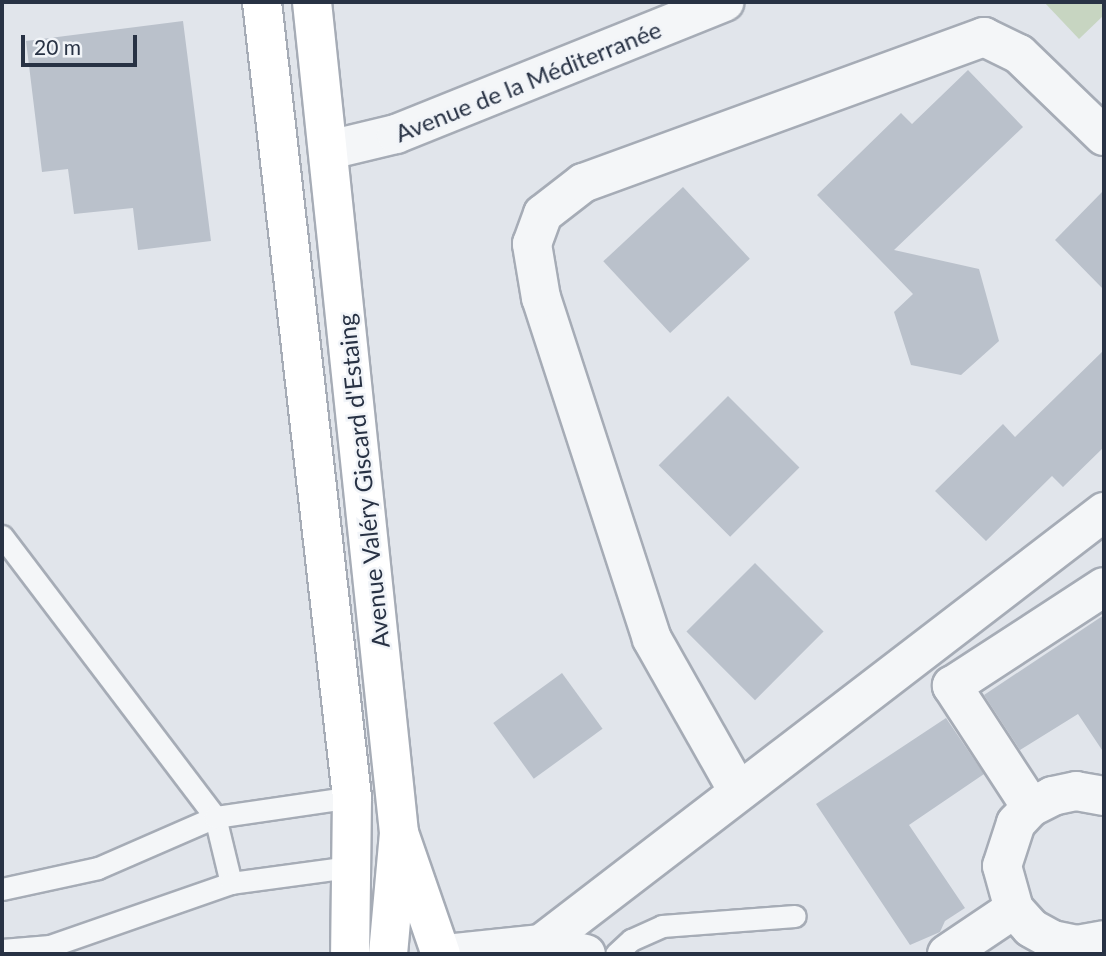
<!DOCTYPE html>
<html>
<head>
<meta charset="utf-8">
<style>
  body { margin:0 }
  #map { position:relative; width:1106px; height:956px; overflow:hidden; background:#e1e5eb; font-family:Lato,sans-serif }
  div>[style] { position:absolute }
  .green>* { inset:0; background:#c7d5c1 }
  .building>* { inset:0; background:#bac1cb; transform-origin:0 0 }
  .roads { filter:drop-shadow(2px 0 #a6acb6) drop-shadow(-2px 0 #a6acb6) drop-shadow(0 2px #a6acb6) drop-shadow(0 -2px #a6acb6) }
  .lane>* { height:21px; margin:-10.5px; padding:0 10.5px; transform-origin:10.5px; border-radius:10.5px; background:#f4f6f8 }
  .street>* { height:38px; margin:-19px; padding:0 19px; transform-origin:19px; border-radius:19px; background:#f4f6f8 }
  .primary>* { height:38px; margin:-19px; padding:0 19px; transform-origin:19px; border-radius:19px; background:#fff }
  .highway>* { height:38px; margin:-19px; padding:0 19px; transform-origin:19px; border-radius:19px; background:#fff }
  span { translate:-50% -50%; white-space:nowrap; text-align:center; line-height:1.15; -webkit-text-stroke:5px #f1f4f8; paint-order:stroke }
  .street-label { font-size:24px; color:#283244 }
  .frame { position:absolute; inset:0; border:4px solid #283244; pointer-events:none }
  .scale { position:absolute; left:21px; top:35px; width:116px; height:32px; box-sizing:border-box; border:4px solid #283244; border-top:0; padding-left:9px; font-size:21px; line-height:24px; white-space:nowrap; color:#283244; -webkit-text-stroke:5px #f1f4f8; paint-order:stroke }
</style>
</head>
<body>
<div id="map">
  <div class="green">
    <i style="clip-path:polygon(1044px 2px,1104px 2px,1104px 15px,1079px 39px)"></i>
  </div>
  <div class="building">
    <i style="clip-path:polygon(183px 21px,211px 241px,138px 250px,133px 208px,74px 214px,68px 169px,42px 172px,26px 41px)"></i>
    <i style="clip-path:polygon(968px 70px,1023px 127px,894px 250px,979px 269px,999px 341px,961px 375px,911px 365px,894px 312px,913px 294px,817px 195px,901px 113px,912px 124px)"></i>
    <i style="left:683px;top:187px;width:98px;height:109px;rotate:47deg"></i>
    <i style="clip-path:polygon(1104px 190px,1104px 290px,1055px 240px)"></i>
    <i style="clip-path:polygon(1104px 350px,1104px 447px,1063px 487px,1052px 476px,986px 541px,935px 491px,1003px 424px,1015px 437px)"></i>
    <i style="left:728px;top:396px;width:101px;height:98px;rotate:45deg"></i>
    <i style="left:755px;top:563px;width:97px;height:97px;rotate:45deg"></i>
    <i style="clip-path:polygon(1104px 615px,1104px 753px,1078px 714px,1020px 750px,984px 695px)"></i>
    <i style="left:562px;top:673px;width:69px;height:85px;rotate:54deg"></i>
    <i style="clip-path:polygon(946px 718px,984px 774px,909px 825px,965px 908px,945px 921px,940px 932px,910px 945px,816px 804px)"></i>
  </div>
  <div class="roads">
    <div class="lane">
      <i style="left:2px;top:536px;width:353px;rotate:52.8deg"></i>
      <i style="left:215px;top:817px;width:68px;rotate:76.4deg"></i>
      <i style="left:2px;top:889px;width:98px;rotate:-12.3deg"></i>
      <i style="left:98px;top:868px;width:128px;rotate:-23.6deg"></i>
      <i style="left:215px;top:817px;width:138px;rotate:-8.3deg"></i>
      <i style="left:2px;top:950px;width:48px;rotate:-4.8deg"></i>
      <i style="left:50px;top:946px;width:192px;rotate:-19.2deg"></i>
      <i style="left:231px;top:883px;width:119px;rotate:-7.7deg"></i>
      <i style="left:616px;top:954px;width:21px;rotate:-43deg"></i>
      <i style="left:631px;top:940px;width:34px;rotate:-24deg"></i>
      <i style="left:662px;top:926px;width:133px;rotate:-4.3deg"></i>
    </div>
    <div class="street">
      <i style="left:329px;top:150px;width:69px;rotate:-13.4deg"></i>
      <i style="left:396px;top:134px;width:354px;rotate:-21.9deg"></i>
      <i style="left:738px;top:791px;width:175px;rotate:-119.5deg"></i>
      <i style="left:652px;top:639px;width:359px;rotate:-108deg"></i>
      <i style="left:541px;top:298px;width:55px;rotate:-99.5deg"></i>
      <i style="left:532px;top:244px;width:32px;rotate:-70deg"></i>
      <i style="left:543px;top:214px;width:51px;rotate:-37.8deg"></i>
      <i style="left:583px;top:183px;width:427px;rotate:-20deg"></i>
      <i style="left:984px;top:37px;width:39px;rotate:26deg"></i>
      <i style="left:1019px;top:54px;width:118px;rotate:44deg"></i>
      <i style="left:1104px;top:796px;width:28px;rotate:-170deg"></i>
      <i style="left:1076px;top:791px;width:24px;rotate:168deg"></i>
      <i style="left:1053px;top:796px;width:25px;rotate:153deg"></i>
      <i style="left:1031px;top:807px;width:22px;rotate:133deg"></i>
      <i style="left:1016px;top:823px;width:45px;rotate:108deg"></i>
      <i style="left:1002px;top:866px;width:45px;rotate:74.4deg"></i>
      <i style="left:1014px;top:909px;width:25px;rotate:48deg"></i>
      <i style="left:1031px;top:928px;width:25px;rotate:29deg"></i>
      <i style="left:1053px;top:940px;width:25px;rotate:12deg"></i>
      <i style="left:1077px;top:945px;width:27px;rotate:-10deg"></i>
      <i style="left:1031px;top:807px;width:145px;rotate:-123.1deg"></i>
      <i style="left:952px;top:686px;width:181px;rotate:-33.1deg"></i>
      <i style="left:541px;top:944px;width:46px;rotate:12.5deg"></i>
      <i style="left:446px;top:954px;width:96px;rotate:-6deg"></i>
      <i style="left:541px;top:944px;width:710px;rotate:-37.5deg"></i>
      <i style="left:947px;top:954px;width:81px;rotate:-33.9deg"></i>
    </div>
    <div class="primary">
      <i style="left:262px;top:2px;width:800px;rotate:83.54deg"></i>
      <i style="left:352px;top:797px;width:157px;rotate:90.7deg"></i>
      <i style="left:312px;top:2px;width:836px;rotate:84.02deg"></i>
      <i style="left:399px;top:833px;width:128px;rotate:70.9deg"></i>
    </div>
    <div class="highway">
      <i style="left:388px;top:954px;width:121px;rotate:-84.8deg"></i>
    </div>
  </div>
  <div class="street-label">
    <span style="left:528px;top:81px;rotate:-22deg">Avenue de la Méditerranée</span>
    <span style="left:363px;top:481px;rotate:-96deg">Avenue Valéry Giscard d'Estaing</span>
  </div>
  <div class="frame"></div>
  <div class="scale">20 m</div>
</div>
</body>
</html>
